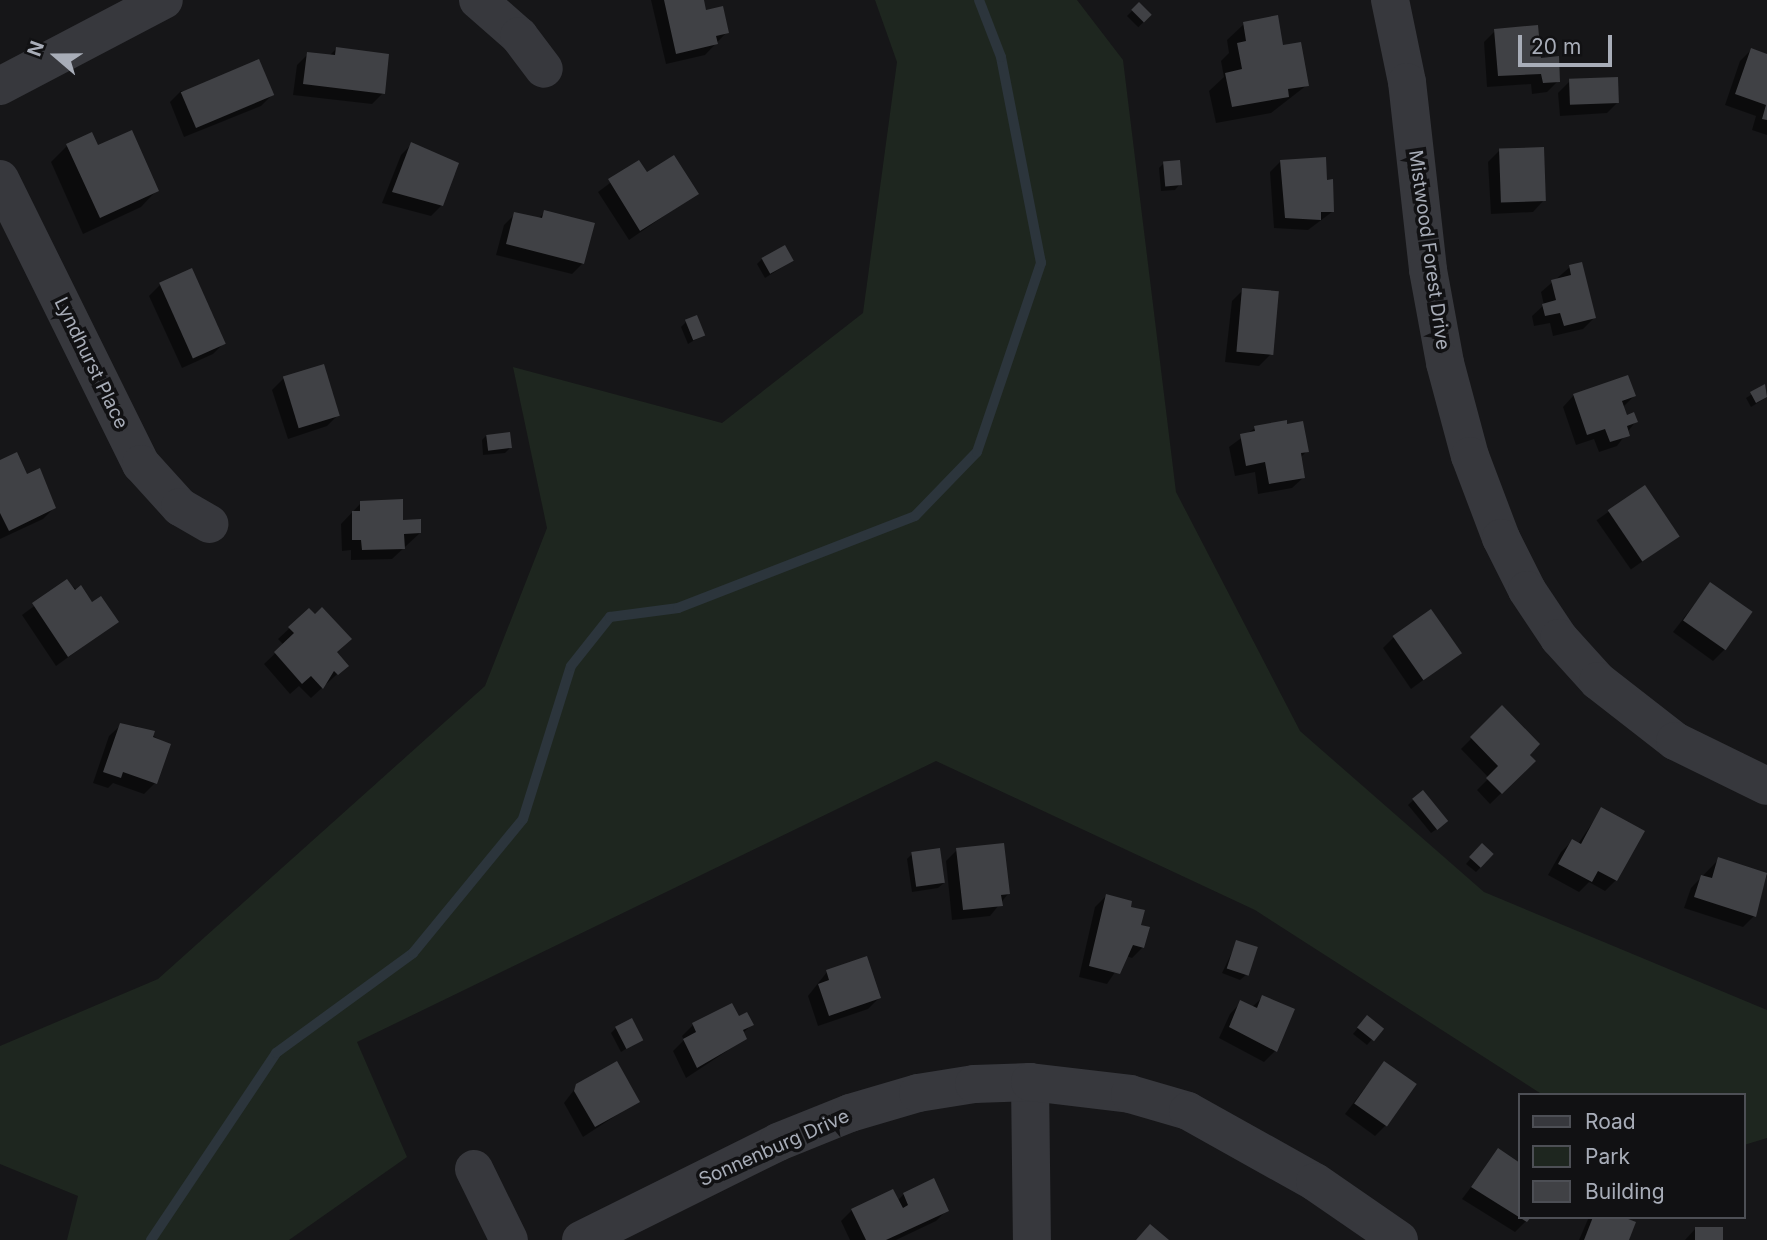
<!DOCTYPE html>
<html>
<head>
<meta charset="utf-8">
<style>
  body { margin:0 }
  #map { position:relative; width:1767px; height:1240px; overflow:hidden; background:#161618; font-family:Inter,sans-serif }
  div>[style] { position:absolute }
  .green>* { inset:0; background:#1e261f }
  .shadow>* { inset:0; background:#0007; transform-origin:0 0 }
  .stream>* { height:10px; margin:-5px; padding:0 5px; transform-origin:5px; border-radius:5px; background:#2c353c }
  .building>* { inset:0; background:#404145; transform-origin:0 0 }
  .minor>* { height:38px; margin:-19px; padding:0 19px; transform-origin:19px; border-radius:19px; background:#37383d }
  span { translate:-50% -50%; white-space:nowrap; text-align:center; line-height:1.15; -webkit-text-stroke:7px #111113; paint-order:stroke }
  .street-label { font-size:19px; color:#a8adb8 }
  .legend { position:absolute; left:1518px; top:1093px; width:228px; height:126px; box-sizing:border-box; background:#111113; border:2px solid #4d4f55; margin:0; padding:9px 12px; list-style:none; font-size:21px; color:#a8adb8 }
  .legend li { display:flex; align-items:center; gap:14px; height:35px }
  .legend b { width:35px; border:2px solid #4d4f55 }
  .north { position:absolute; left:21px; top:21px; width:70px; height:70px; -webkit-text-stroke:5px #111113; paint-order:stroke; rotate:290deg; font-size:19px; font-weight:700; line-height:28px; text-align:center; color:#a8adb8 }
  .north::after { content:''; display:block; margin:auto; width:24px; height:32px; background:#a8adb8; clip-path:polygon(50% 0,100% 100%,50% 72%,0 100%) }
  .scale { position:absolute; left:1518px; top:35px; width:94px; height:32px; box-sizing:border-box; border:4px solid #a8adb8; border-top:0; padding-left:9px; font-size:21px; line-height:24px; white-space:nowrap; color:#a8adb8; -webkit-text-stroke:5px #111113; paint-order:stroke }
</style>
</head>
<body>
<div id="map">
  <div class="green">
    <i style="clip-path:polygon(875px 0,1077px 0,1123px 60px,1176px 492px,1300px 731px,1484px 892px,1767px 1010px,1767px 1138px,1744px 1145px,1744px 1095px,1543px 1095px,1255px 910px,936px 761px,357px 1042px,407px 1157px,289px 1240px,67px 1240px,78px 1196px,0 1164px,0 1046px,158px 979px,485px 686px,547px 528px,513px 367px,722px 423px,863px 313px,897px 62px)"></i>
  </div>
  <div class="shadow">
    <i style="clip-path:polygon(651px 0,702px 0,705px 13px,727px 32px,705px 55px,666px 64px)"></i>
    <i style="left:1139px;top:4px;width:16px;height:17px;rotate:45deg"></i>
    <i style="clip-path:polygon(1244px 24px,1282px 47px,1307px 85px,1271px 113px,1216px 123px,1209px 91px,1224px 77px,1221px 61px,1229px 53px,1227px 40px)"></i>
    <i style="clip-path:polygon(1495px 31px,1540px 60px,1558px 81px,1547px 92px,1532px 94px,1531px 84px,1487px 87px,1484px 42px)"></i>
    <i style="clip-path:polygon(336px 49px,383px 93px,372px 104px,293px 95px,297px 65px,308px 54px,329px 56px)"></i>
    <i style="clip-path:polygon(1751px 50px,1767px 56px,1767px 135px,1752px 130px,1756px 116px,1725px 105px,1740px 61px)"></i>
    <i style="clip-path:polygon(1569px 82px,1618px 102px,1607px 113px,1560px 116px,1558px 93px)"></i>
    <i style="clip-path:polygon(181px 91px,272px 95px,261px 106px,184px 137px,170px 102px)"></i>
    <i style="clip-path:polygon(412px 144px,442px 205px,431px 216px,382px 203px,401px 155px)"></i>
    <i style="clip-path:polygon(67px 146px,157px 190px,141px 207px,83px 234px,51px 162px)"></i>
    <i style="clip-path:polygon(1499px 151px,1544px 200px,1533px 212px,1491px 214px,1488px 162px)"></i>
    <i style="clip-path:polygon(1281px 161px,1325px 182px,1332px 212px,1308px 230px,1274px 228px,1270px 172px)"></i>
    <i style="clip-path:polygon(638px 162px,646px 175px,696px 194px,629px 240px,598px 192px)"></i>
    <i style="clip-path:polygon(1164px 163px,1180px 184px,1175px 190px,1161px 191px,1159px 168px)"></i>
    <i style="clip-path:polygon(545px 212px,583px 263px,572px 274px,496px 255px,504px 225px,515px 214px,538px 219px)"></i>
    <i style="clip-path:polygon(762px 259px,792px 261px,765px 278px,757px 264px)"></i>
    <i style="clip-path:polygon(1570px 267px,1594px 318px,1583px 329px,1553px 336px,1550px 323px,1534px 326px,1532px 316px,1544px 305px,1541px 292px)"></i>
    <i style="clip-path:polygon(191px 271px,224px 343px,213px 354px,182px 368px,149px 296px,160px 285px)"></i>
    <i style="clip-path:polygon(1243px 290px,1270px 355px,1259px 366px,1225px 362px,1232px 301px)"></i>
    <i style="clip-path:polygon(686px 322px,703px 335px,688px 344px,681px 327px)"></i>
    <i style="clip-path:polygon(323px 367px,338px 415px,327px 426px,288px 439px,272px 390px,283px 379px)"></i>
    <i style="clip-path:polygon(1765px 386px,1767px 397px,1751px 407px,1746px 398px)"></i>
    <i style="clip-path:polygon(1574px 395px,1634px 396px,1622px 408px,1626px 417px,1636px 421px,1617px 446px,1599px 452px,1594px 439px,1576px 445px,1563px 407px)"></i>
    <i style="clip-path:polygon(1255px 428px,1307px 451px,1300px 458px,1304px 477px,1292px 488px,1258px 494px,1255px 472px,1235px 476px,1229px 447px)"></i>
    <i style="clip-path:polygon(487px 435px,510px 448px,505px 453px,483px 455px,482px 440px)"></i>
    <i style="clip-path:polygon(0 462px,27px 476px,54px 508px,43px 519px,0 539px)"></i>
    <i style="left:1644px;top:487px;width:60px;height:58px;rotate:55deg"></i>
    <i style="clip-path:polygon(361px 503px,402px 521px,420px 533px,392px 559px,351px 560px,351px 550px,342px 551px,341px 524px)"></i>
    <i style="clip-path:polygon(67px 582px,117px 622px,56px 666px,22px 615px)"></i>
    <i style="clip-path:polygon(1710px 584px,1724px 650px,1713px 661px,1673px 632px)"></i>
    <i style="clip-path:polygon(309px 610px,346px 666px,311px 698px,299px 686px,290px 694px,264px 664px,284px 645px,278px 639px)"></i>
    <i style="clip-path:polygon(1394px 637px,1460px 653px,1411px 689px,1383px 648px)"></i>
    <i style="clip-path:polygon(1502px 708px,1534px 761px,1490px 804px,1477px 790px,1489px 778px,1461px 749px)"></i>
    <i style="clip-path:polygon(121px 725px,136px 726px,169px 745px,155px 783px,144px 794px,113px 783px,108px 788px,93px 783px,109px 736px)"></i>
    <i style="clip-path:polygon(1422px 792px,1441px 826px,1431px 833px,1408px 805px)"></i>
    <i style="clip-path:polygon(1601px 810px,1616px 880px,1605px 891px,1589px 882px,1579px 892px,1548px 875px,1561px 852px,1572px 841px,1578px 844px)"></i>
    <i style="clip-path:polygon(957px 850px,1008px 894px,990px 916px,952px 920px,946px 861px)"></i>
    <i style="clip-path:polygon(1477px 851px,1481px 867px,1476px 872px,1466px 864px)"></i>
    <i style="clip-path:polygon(912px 854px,944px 883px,938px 888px,912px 892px,907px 859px)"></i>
    <i style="clip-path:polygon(1719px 859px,1767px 875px,1754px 916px,1743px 927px,1684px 908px,1691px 888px)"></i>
    <i style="clip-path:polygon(1106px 896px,1129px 908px,1143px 947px,1132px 958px,1126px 956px,1107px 984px,1079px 977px,1095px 907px)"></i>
    <i style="clip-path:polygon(1237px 942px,1246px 975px,1240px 980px,1222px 973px)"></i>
    <i style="clip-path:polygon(827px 972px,879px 998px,868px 1009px,818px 1026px,808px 996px)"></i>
    <i style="clip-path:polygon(1263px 997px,1275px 1051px,1264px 1062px,1219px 1038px,1230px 1014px,1241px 1002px,1252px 1007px)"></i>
    <i style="clip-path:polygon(738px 1018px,752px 1024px,743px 1033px,745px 1039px,686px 1078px,673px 1051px,684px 1040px,682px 1036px,693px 1025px)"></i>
    <i style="clip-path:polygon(1362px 1023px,1381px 1029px,1367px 1045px,1353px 1034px)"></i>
    <i style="clip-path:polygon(616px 1028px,641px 1039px,621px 1052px,611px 1033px)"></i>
    <i style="clip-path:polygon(1384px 1063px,1386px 1125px,1375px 1136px,1345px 1114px)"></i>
    <i style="clip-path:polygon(577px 1086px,638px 1101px,583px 1137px,564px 1103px)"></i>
    <i style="clip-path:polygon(1499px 1150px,1520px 1165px,1520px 1217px,1526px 1221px,1515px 1232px,1462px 1199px)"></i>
    <i style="clip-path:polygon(904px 1194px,947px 1210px,936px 1221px,896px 1240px,850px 1240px,841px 1221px,852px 1210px,897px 1201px)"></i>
    <i style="clip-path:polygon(1589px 1217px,1618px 1217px,1627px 1240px,1579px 1240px)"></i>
    <i style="clip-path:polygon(1696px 1228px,1721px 1240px,1685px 1240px)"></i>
  </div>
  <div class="stream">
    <i style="left:151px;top:1240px;width:225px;rotate:-56.2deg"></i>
    <i style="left:276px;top:1053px;width:170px;rotate:-36.1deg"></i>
    <i style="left:413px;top:953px;width:173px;rotate:-50.6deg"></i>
    <i style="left:523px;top:819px;width:160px;rotate:-72.6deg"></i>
    <i style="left:571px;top:666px;width:63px;rotate:-51.5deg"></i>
    <i style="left:610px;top:617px;width:69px;rotate:-7.5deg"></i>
    <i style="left:678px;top:608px;width:254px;rotate:-21.2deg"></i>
    <i style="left:915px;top:516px;width:89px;rotate:-45.9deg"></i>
    <i style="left:977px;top:452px;width:200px;rotate:-71.3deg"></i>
    <i style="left:1041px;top:263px;width:210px;rotate:-101deg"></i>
    <i style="left:1001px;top:57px;width:61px;rotate:-111.1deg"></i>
  </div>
  <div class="building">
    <i style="clip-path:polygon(664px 0,704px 0,706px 10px,723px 6px,729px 33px,716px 36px,718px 44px,676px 54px)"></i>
    <i style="left:1139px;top:2px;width:18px;height:11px;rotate:45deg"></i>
    <i style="clip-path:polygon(1278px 15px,1283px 45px,1301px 42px,1309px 86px,1288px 89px,1289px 97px,1232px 107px,1225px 73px,1242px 69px,1237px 43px,1246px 41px,1243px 22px)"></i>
    <i style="clip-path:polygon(1538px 25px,1541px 58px,1559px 56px,1560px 82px,1543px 83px,1541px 74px,1498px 76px,1494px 29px)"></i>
    <i style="clip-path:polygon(336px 47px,389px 54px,385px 94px,303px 84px,307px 52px,335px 55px)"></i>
    <i style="clip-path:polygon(1751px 48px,1767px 54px,1767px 120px,1762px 119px,1766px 105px,1735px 94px)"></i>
    <i style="left:259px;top:59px;width:39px;height:85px;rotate:67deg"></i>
    <i style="left:1618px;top:77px;width:26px;height:49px;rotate:88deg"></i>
    <i style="clip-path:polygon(132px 130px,159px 191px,100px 218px,66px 144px,92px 132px,98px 145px)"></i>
    <i style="clip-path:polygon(411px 142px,459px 163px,443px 206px,392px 192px)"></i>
    <i style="left:1544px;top:147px;width:54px;height:45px;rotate:88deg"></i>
    <i style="clip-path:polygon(674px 155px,699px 194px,640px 231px,608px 179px,639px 160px,647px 172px)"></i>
    <i style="clip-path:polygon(1326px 157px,1327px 180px,1333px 179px,1334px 212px,1321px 212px,1321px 220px,1285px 218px,1280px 160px)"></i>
    <i style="left:1180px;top:160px;width:25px;height:17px;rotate:85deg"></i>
    <i style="clip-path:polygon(544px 210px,595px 223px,584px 264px,506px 244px,514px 212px,542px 218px)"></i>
    <i style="left:785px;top:245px;width:18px;height:27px;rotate:61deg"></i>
    <i style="clip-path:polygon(1582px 262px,1596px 318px,1564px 326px,1560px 313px,1545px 316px,1542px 304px,1556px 300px,1551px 280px,1571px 275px,1569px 265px)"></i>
    <i style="left:192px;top:268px;width:83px;height:36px;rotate:66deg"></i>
    <i style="left:1242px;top:288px;width:37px;height:64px;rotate:5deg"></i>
    <i style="left:697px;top:315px;width:22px;height:13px;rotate:68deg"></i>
    <i style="left:324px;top:364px;width:54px;height:43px;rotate:73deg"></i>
    <i style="clip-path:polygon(1628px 375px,1636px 396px,1622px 401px,1627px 415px,1634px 412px,1638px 422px,1627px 426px,1630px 436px,1610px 442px,1605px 429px,1587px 435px,1573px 394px)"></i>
    <i style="clip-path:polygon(1765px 384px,1767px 397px,1756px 403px,1750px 392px)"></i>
    <i style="clip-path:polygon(1287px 420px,1287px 424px,1303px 421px,1309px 452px,1301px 453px,1305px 478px,1269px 484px,1265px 462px,1246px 466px,1240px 434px,1255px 431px,1254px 426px)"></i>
    <i style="left:510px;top:432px;width:16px;height:24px;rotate:83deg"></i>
    <i style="clip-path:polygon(17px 452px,27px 474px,40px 468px,56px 508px,9px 531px,0 513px,0 460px)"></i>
    <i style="left:1645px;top:485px;width:62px;height:45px;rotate:56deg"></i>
    <i style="clip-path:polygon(403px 499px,403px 520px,421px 519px,421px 533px,404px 534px,405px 549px,362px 550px,361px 540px,352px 540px,352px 511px,360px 511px,360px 501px)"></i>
    <i style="clip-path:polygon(67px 579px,75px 590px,81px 585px,92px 602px,101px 596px,119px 622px,68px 657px,32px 603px)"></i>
    <i style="left:1710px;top:582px;width:52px;height:47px;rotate:35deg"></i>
    <i style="clip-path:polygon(322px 607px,352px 639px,337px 652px,349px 666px,338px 675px,334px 671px,323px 689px,311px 676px,302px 684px,274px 652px,294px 633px,288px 627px,309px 608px,315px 614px)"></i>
    <i style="left:1431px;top:609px;width:54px;height:47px;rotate:55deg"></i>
    <i style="clip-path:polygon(1502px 705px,1540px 744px,1530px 755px,1536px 761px,1502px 794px,1486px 778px,1498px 766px,1470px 737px)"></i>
    <i style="clip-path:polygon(120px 723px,155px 731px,153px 737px,171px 744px,157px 784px,123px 772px,121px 778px,103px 772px)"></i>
    <i style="left:1423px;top:790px;width:40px;height:14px;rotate:51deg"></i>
    <i style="clip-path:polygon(1601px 807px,1645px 831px,1617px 881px,1598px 871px,1592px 882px,1558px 864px,1572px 839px,1581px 844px)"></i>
    <i style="clip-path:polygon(1004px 843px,1010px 894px,1001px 895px,1003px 906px,963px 910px,956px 848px)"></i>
    <i style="left:1482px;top:843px;width:16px;height:19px;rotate:43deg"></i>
    <i style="left:940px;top:848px;width:35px;height:29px;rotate:82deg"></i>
    <i style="clip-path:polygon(1718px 857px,1767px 873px,1756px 917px,1694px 897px,1701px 875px,1712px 878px)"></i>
    <i style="clip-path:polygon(1106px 894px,1132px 901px,1131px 907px,1145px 910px,1141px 925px,1150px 927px,1144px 948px,1133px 945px,1120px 974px,1089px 966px)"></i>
    <i style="left:1236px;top:940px;width:23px;height:30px;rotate:18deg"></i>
    <i style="clip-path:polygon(867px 956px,881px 998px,829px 1016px,818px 984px,829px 980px,826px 970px)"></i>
    <i style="clip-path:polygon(1262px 995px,1295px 1009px,1277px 1052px,1229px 1027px,1240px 1000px,1257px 1008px)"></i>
    <i style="clip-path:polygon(732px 1003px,739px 1016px,747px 1012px,754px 1025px,743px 1030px,747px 1039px,697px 1068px,683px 1039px,696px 1032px,692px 1023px)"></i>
    <i style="left:1367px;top:1015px;width:22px;height:16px;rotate:39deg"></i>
    <i style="left:632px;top:1018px;width:25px;height:19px;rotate:63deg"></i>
    <i style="clip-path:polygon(617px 1061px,640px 1102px,595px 1127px,574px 1091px,576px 1084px)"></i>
    <i style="left:1384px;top:1061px;width:40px;height:52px;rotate:35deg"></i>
    <i style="clip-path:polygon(1498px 1148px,1520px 1163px,1520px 1217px,1531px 1217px,1527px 1222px,1471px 1187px)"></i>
    <i style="clip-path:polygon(934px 1178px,949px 1211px,886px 1240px,866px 1240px,851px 1209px,893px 1189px,903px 1208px,908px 1205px,903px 1193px)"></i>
    <i style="clip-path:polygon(1593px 1217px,1623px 1217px,1636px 1222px,1629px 1240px,1584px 1240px)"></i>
    <i style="clip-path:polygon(1150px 1224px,1169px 1240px,1136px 1240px)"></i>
    <i style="left:1695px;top:1227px;width:28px;height:13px"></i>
  </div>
  <div class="minor">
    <i style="left:478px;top:0;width:55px;rotate:41.3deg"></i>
    <i style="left:519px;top:36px;width:41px;rotate:52.9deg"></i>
    <i style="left:1390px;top:0;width:84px;rotate:78.3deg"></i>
    <i style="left:1407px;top:82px;width:189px;rotate:83.6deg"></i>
    <i style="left:1428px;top:270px;width:95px;rotate:79.6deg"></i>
    <i style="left:1445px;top:363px;width:96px;rotate:75deg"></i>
    <i style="left:1470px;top:456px;width:88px;rotate:69.3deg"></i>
    <i style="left:1501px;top:538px;width:58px;rotate:63.4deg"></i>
    <i style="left:1527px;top:590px;width:58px;rotate:56.3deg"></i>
    <i style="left:1559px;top:638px;width:58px;rotate:47.8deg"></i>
    <i style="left:1598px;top:681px;width:98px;rotate:37.9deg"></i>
    <i style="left:1675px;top:741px;width:102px;rotate:26.1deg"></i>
    <i style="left:0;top:86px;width:185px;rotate:-27.7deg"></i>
    <i style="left:0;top:179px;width:318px;rotate:63.7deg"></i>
    <i style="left:141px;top:464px;width:58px;rotate:47.8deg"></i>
    <i style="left:180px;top:507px;width:34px;rotate:30deg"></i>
    <i style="left:1030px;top:1082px;width:158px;rotate:89.3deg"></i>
    <i style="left:474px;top:1169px;width:79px;rotate:63.8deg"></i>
    <i style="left:581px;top:1240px;width:220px;rotate:-26.4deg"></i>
    <i style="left:778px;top:1142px;width:78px;rotate:-21.9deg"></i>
    <i style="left:850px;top:1113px;width:71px;rotate:-16.4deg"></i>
    <i style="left:918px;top:1093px;width:57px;rotate:-9.1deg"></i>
    <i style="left:974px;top:1084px;width:56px;rotate:-2deg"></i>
    <i style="left:1030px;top:1082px;width:101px;rotate:6.8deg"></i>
    <i style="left:1130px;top:1094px;width:60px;rotate:16.3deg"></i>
    <i style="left:1188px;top:1111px;width:145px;rotate:29.2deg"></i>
    <i style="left:1315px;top:1182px;width:102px;rotate:34.6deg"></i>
  </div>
  <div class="street-label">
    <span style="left:1429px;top:250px;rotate:82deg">Mistwood Forest Drive</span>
    <span style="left:91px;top:363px;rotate:64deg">Lyndhurst Place</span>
    <span style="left:774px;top:1148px;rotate:-24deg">Sonnenburg Drive</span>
  </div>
  <ul class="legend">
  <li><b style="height:9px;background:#37383d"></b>Road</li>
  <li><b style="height:19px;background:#1e261f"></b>Park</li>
  <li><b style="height:19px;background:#404145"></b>Building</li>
  </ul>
  <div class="north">N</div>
  <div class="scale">20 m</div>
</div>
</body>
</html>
